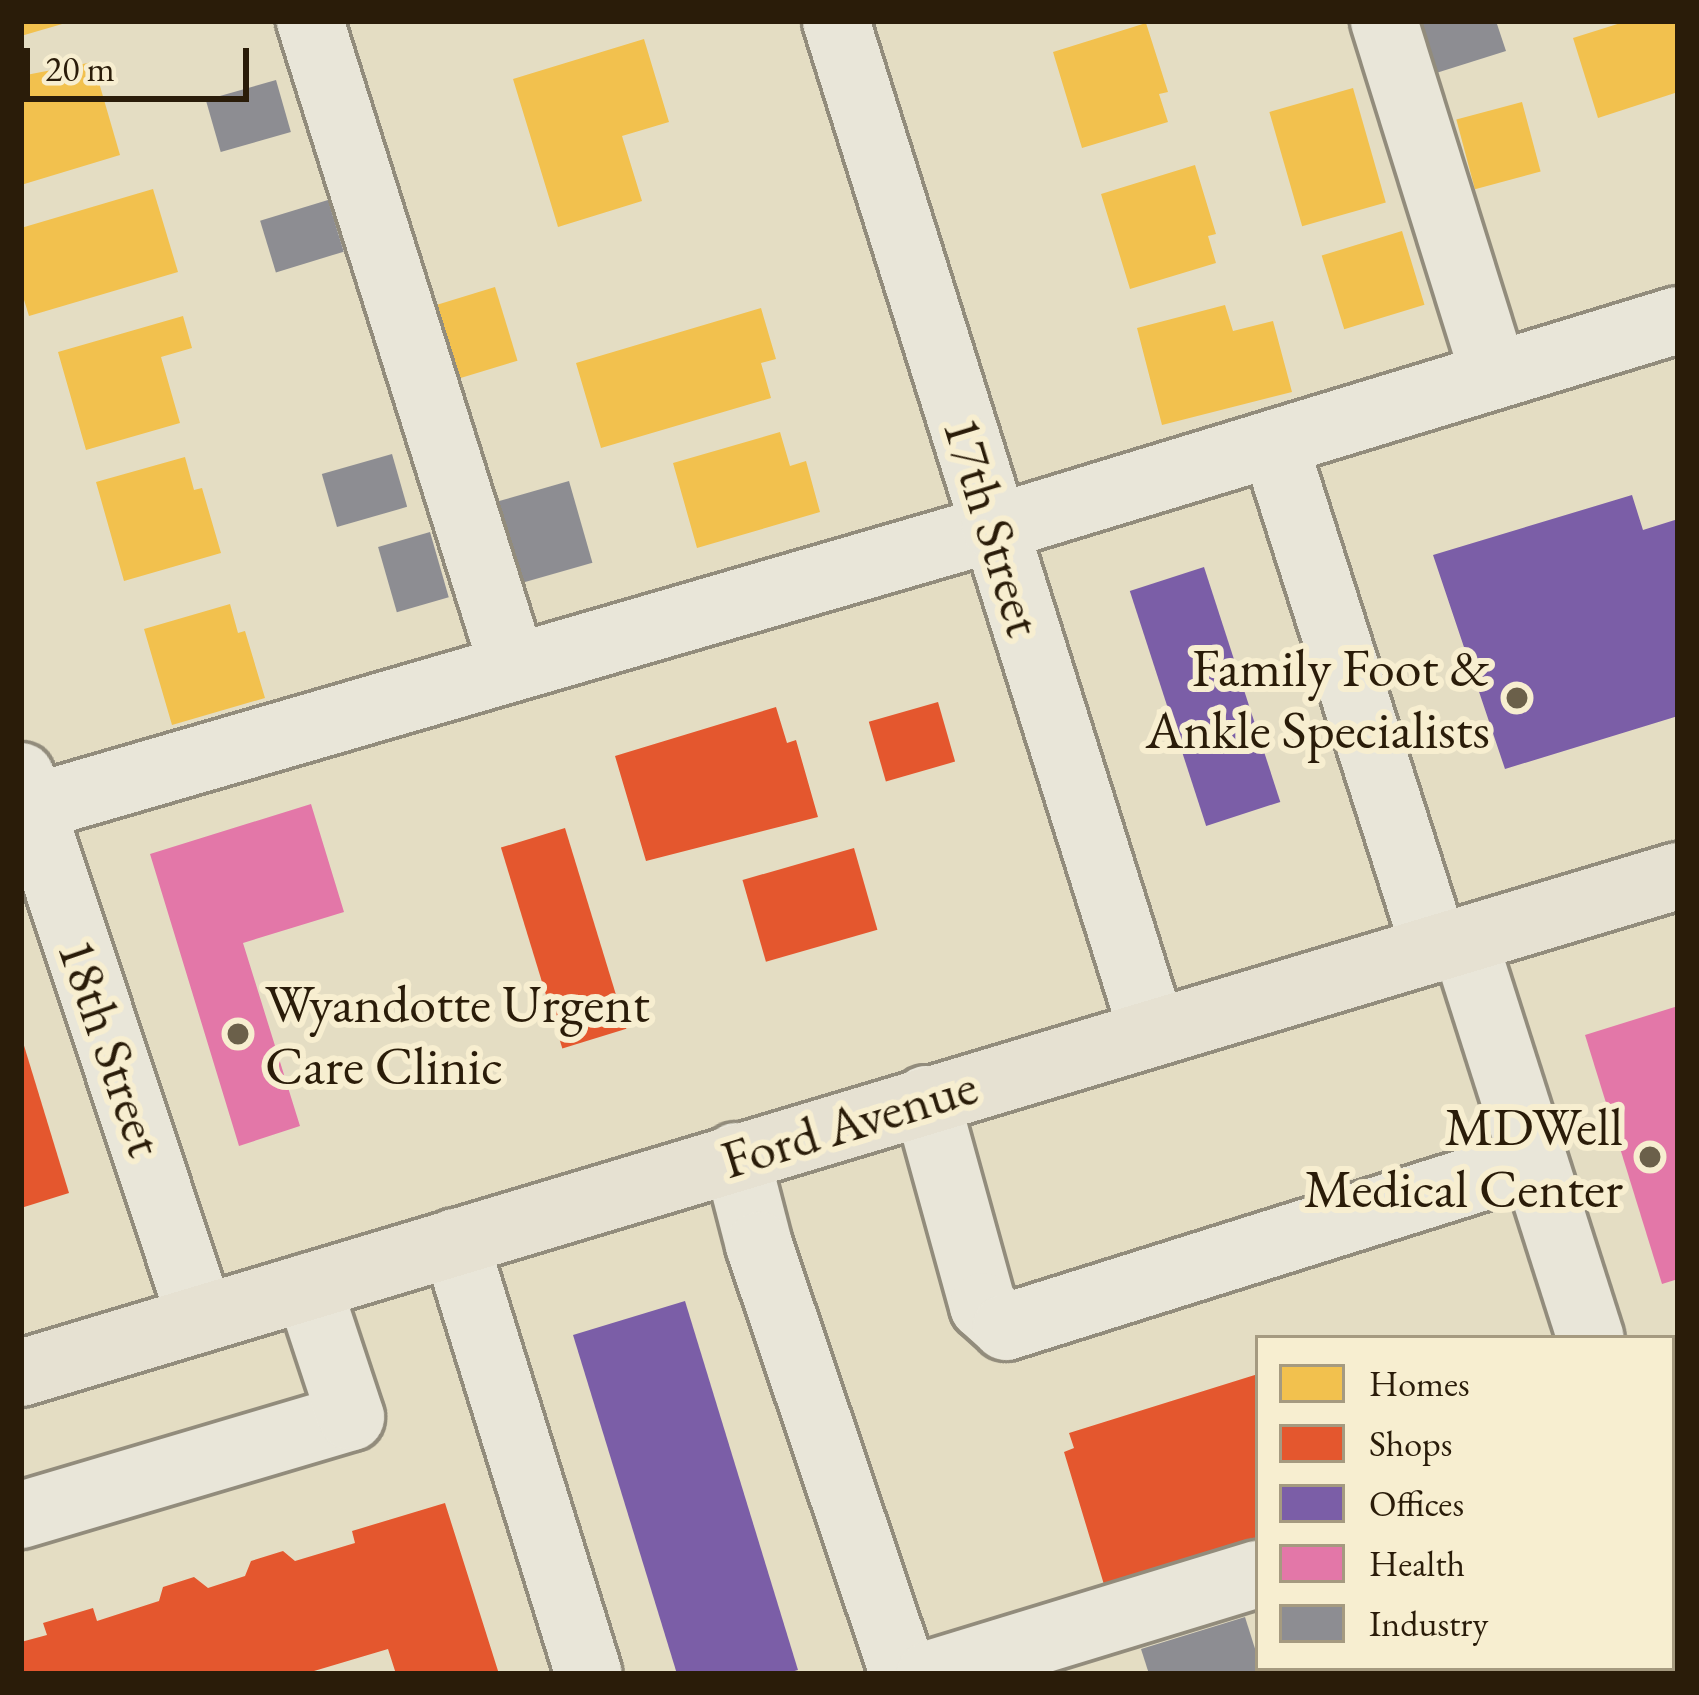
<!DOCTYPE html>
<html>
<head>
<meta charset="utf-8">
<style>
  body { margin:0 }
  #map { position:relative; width:1699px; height:1695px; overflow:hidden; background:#e4ddc3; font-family:"EB Garamond",serif }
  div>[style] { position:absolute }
  .homes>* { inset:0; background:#f2c14e; transform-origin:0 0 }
  .shops>* { inset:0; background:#e4572e; transform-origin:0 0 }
  .offices>* { inset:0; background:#7b5ea7; transform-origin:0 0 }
  .health>* { inset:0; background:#e377a8 }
  .industry>* { inset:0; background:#8d8d92; transform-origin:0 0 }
  .roads { filter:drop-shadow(3px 0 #928c7c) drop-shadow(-3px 0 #928c7c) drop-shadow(0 3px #928c7c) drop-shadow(0 -3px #928c7c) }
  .minor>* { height:66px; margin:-33px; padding:0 33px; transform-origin:33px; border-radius:33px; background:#e9e6d9 }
  .major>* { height:66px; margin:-33px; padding:0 33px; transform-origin:33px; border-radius:33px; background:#e6e1d2 }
  .dots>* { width:33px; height:33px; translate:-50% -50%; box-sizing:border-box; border:6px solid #f7eed0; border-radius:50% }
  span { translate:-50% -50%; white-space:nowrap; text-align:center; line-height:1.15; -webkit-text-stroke:12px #f7eed0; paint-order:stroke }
  .street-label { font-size:54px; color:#2a1c09 }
  .poi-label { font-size:54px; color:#2a1c09 }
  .right { translate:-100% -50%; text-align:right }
  .left { translate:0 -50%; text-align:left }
  .frame { position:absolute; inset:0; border:24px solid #2a1c09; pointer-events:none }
  .legend { position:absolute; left:1255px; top:1335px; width:420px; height:336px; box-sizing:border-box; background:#f7eed0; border:3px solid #a59a80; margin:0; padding:15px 21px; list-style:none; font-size:36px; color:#2a1c09 }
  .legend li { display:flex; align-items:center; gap:24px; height:60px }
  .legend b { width:60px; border:3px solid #a59a80 }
  .scale { position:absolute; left:24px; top:48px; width:225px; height:54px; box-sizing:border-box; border:6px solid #2a1c09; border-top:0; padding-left:15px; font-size:36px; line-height:42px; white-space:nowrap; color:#2a1c09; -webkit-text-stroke:9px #f7eed0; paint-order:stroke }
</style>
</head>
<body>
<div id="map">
  <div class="homes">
    <i style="clip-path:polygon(21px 21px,69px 21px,69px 22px,21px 36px)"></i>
    <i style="clip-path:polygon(1627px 21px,1678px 21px,1678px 92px,1598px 118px,1573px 38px)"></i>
    <i style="clip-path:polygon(1146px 23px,1168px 92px,1159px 94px,1168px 122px,1082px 148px,1053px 52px)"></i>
    <i style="clip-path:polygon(644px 39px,669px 122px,622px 136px,642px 201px,558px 227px,513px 79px)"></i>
    <i style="clip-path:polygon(93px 62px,120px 155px,21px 185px,21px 76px)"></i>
    <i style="left:1353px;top:88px;width:119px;height:87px;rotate:74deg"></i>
    <i style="left:1522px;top:102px;width:72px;height:68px;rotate:75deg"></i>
    <i style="clip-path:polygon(1195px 165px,1216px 234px,1208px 236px,1216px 263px,1130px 289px,1101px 194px)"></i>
    <i style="clip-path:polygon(153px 189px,178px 272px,29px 316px,21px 290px,21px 228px)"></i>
    <i style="left:1402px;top:231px;width:77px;height:84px;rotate:73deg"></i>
    <i style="left:495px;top:287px;width:77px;height:69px;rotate:73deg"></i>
    <i style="clip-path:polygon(1225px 305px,1233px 331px,1273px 321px,1292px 392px,1162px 425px,1137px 328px)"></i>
    <i style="clip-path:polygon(761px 308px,776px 359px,761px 363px,771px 398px,601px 448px,576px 363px)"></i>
    <i style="clip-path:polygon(183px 316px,192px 348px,161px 357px,180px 423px,86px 450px,58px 352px)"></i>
    <i style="clip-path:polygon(780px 432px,790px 466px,806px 461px,820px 512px,697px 548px,673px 463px)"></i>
    <i style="clip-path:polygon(185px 457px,194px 490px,202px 488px,221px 553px,124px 581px,96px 482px)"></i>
    <i style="clip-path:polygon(230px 604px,238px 633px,245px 631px,265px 698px,172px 725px,144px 629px)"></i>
  </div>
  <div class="shops">
    <i style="left:938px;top:702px;width:62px;height:72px;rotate:74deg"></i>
    <i style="clip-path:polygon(776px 707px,787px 743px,796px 740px,818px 817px,646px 861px,615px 756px)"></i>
    <i style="left:565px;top:828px;width:210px;height:67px;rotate:73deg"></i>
    <i style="left:854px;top:848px;width:85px;height:116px;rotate:74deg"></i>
    <i style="clip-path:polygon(22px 1039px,69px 1193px,21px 1208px,21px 1040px)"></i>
    <i style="clip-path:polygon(1258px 1374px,1258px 1541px,1105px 1588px,1064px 1452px,1074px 1448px,1069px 1433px)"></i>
    <i style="clip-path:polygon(445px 1503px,499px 1674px,396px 1674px,388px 1649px,304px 1674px,21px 1674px,21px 1642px,47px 1635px,43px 1623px,93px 1608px,97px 1621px,159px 1601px,163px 1587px,194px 1577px,208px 1588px,245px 1576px,251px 1561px,283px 1551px,295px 1561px,355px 1543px,352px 1531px)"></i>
  </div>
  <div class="offices">
    <i style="clip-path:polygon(1632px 495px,1643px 530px,1678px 519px,1678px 716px,1505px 769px,1433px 555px)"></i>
    <i style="left:1204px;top:567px;width:247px;height:78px;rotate:72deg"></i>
    <i style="clip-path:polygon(685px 1301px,798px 1670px,784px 1674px,677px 1674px,573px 1335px)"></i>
  </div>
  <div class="health">
    <i style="clip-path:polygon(311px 804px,344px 912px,243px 943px,300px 1126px,239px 1146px,150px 854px)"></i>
    <i style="clip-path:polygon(1678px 1006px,1678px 1279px,1662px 1284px,1585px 1035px)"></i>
  </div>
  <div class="industry">
    <i style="clip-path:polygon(1416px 21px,1496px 21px,1506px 51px,1433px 74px)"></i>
    <i style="left:276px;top:80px;width:54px;height:73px;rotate:74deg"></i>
    <i style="left:328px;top:200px;width:54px;height:71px;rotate:73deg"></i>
    <i style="left:392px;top:454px;width:55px;height:73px;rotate:74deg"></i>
    <i style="left:569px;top:481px;width:85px;height:81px;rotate:74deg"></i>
    <i style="left:430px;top:532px;width:68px;height:54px;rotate:74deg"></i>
    <i style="clip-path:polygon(1245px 1617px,1263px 1674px,1149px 1674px,1141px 1649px)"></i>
  </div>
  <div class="roads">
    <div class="minor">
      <i style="left:310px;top:21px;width:677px;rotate:72.56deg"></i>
      <i style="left:836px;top:21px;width:1057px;rotate:72.61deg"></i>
      <i style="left:1384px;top:21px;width:371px;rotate:72.7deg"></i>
      <i style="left:1274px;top:443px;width:531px;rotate:72.35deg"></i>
      <i style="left:21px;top:776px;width:572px;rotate:71.66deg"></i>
      <i style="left:21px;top:811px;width:1014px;rotate:-16.2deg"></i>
      <i style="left:995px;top:528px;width:714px;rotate:-16.94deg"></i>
      <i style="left:1464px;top:941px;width:417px;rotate:72.3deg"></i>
      <i style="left:926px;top:1099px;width:215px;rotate:74.6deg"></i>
      <i style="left:983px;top:1306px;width:31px;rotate:42deg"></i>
      <i style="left:1006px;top:1327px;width:553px;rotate:-17.45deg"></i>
      <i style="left:736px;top:1156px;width:92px;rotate:75.5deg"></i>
      <i style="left:759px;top:1245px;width:453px;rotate:71.4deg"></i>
      <i style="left:455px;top:1242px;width:452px;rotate:72.8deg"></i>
      <i style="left:1672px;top:1447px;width:6px;rotate:-9deg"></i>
      <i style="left:21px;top:1515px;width:344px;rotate:-16.5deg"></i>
      <i style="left:351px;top:1417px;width:137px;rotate:-108.3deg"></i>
      <i style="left:1672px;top:1588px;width:20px;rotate:72deg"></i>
      <i style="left:930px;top:1674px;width:343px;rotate:-17deg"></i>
    </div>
    <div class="major">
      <i style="left:21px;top:1373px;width:1730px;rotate:-16.7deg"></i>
    </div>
  </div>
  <div class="dots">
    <i style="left:1517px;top:698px;background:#6b604a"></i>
    <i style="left:238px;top:1034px;background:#6b604a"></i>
    <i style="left:1650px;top:1157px;background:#6b604a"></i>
  </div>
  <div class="street-label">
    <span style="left:994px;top:526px;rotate:73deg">17th Street</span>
    <span style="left:112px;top:1047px;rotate:71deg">18th Street</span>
    <span style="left:849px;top:1122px;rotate:-17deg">Ford Avenue</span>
  </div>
  <div class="poi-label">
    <span class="right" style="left:1490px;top:698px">Family Foot &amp;<br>Ankle Specialists</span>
    <span class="left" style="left:265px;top:1034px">Wyandotte Urgent<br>Care Clinic</span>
    <span class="right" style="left:1623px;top:1157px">MDWell<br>Medical Center</span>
  </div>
  <div class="frame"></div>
  <ul class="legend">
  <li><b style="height:33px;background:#f2c14e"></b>Homes</li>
  <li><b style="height:33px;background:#e4572e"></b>Shops</li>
  <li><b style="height:33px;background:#7b5ea7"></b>Offices</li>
  <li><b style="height:33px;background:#e377a8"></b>Health</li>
  <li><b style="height:33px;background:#8d8d92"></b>Industry</li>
  </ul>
  <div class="scale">20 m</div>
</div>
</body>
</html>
